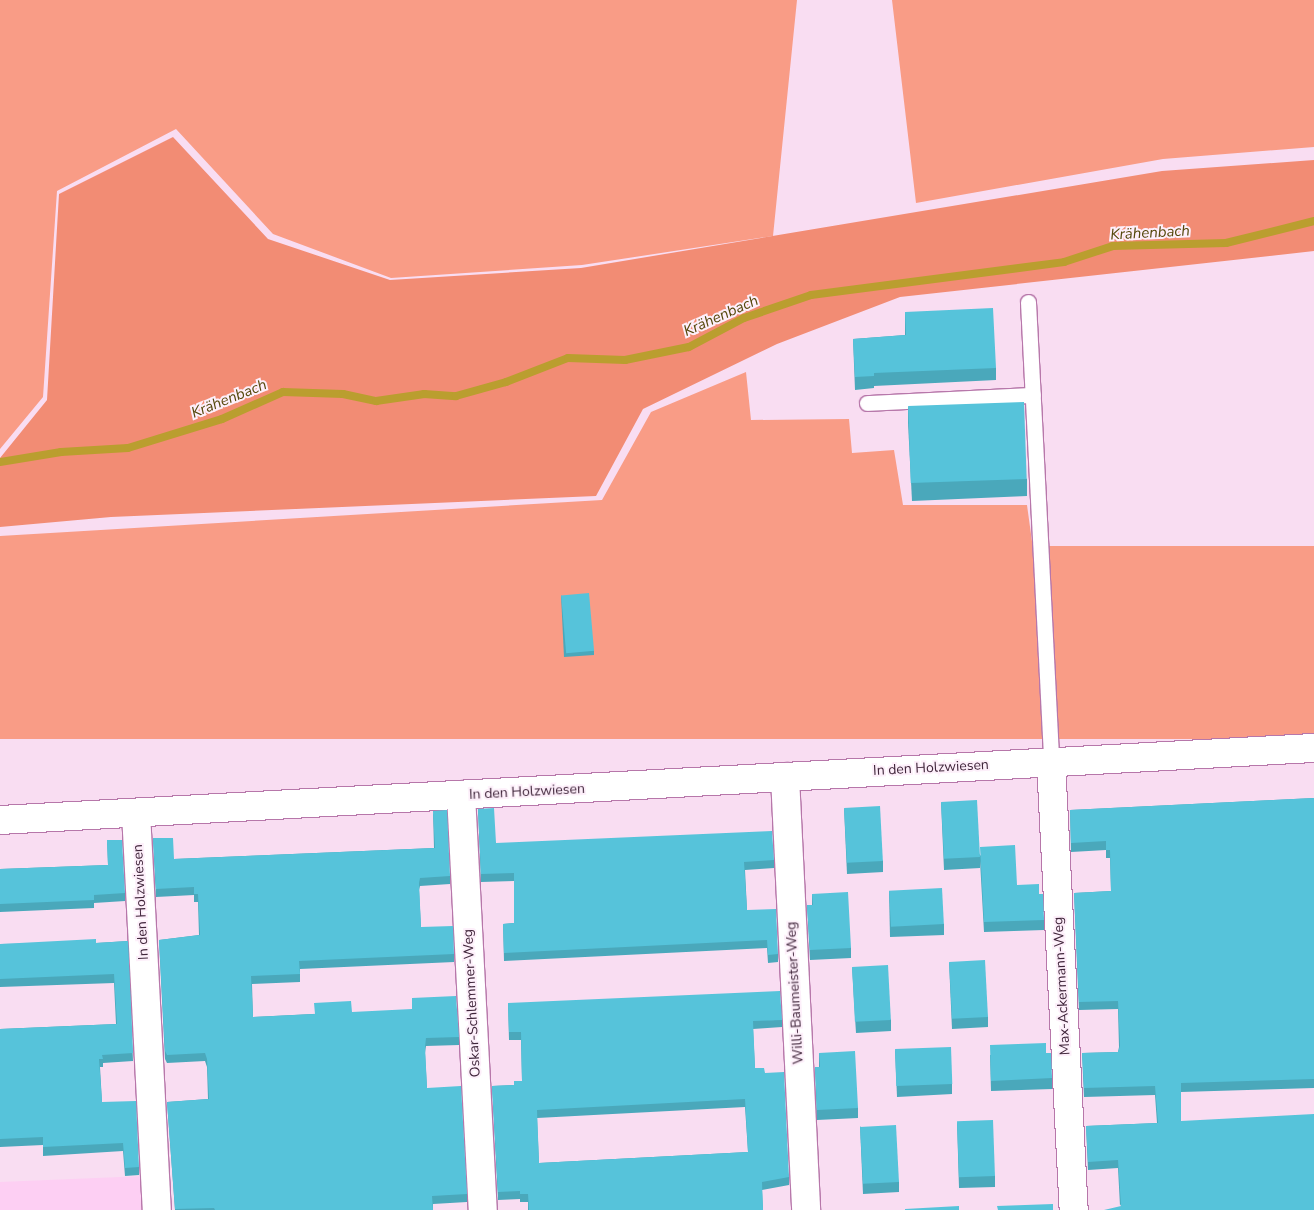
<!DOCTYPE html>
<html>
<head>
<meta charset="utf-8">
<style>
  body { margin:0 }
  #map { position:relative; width:1314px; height:1210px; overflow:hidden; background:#f9ddf2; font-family:"Nunito Sans",sans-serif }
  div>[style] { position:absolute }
  .built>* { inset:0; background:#fdcff3 }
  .green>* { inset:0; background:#f99c86; transform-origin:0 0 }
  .forest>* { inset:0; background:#f28c74 }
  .stream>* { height:8px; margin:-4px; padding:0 4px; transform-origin:4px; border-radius:4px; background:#ba9e2f }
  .roads { filter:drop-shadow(1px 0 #b777aa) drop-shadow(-1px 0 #b777aa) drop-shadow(0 1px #b777aa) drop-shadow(0 -1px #b777aa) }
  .service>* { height:15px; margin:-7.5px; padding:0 7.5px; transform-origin:7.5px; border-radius:7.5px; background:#fff }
  .minor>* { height:28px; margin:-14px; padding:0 14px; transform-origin:14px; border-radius:14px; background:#fff }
  .wall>* { inset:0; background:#4aa8bb }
  .building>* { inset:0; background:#56c3da; transform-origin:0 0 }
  span { translate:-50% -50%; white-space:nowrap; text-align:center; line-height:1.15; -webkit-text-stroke:4px #fdeffa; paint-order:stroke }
  .street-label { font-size:14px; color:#40263b }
  .water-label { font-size:15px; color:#55470b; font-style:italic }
</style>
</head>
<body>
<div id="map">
  <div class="built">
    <i style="clip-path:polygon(144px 1176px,145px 1210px,0 1210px,0 1182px)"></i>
  </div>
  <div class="green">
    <i style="clip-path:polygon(0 0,797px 0,773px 236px,582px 265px,391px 278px,273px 234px,176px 129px,57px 191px,43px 397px,0 449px)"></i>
    <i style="clip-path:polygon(892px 0,1314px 0,1314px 147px,1163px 159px,916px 203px)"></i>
    <i style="clip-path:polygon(746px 372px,751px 420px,849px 419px,852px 453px,894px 450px,903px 505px,1027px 505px,1034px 556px,0 609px,0 536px,602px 500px,651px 412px)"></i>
    <i style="left:1314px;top:546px;width:193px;height:1316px;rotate:90deg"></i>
  </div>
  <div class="forest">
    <i style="clip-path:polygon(173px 137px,268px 239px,390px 280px,581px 268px,1162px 171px,1314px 160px,1314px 251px,900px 297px,777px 344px,643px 409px,596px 496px,111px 517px,0 527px,0 458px,47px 400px,59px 194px)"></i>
  </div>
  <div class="stream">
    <i style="left:0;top:462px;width:62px;rotate:-9.3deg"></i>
    <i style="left:61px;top:452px;width:67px;rotate:-3.4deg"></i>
    <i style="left:128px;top:448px;width:98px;rotate:-17.1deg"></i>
    <i style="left:222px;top:419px;width:67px;rotate:-23.9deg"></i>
    <i style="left:283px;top:392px;width:60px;rotate:1.9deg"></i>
    <i style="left:343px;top:394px;width:34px;rotate:12deg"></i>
    <i style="left:376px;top:401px;width:49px;rotate:-8.3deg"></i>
    <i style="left:424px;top:394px;width:32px;rotate:4deg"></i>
    <i style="left:456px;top:396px;width:52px;rotate:-15.6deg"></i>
    <i style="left:506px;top:382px;width:66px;rotate:-21.2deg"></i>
    <i style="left:568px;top:358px;width:57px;rotate:2deg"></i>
    <i style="left:625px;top:360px;width:65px;rotate:-11.5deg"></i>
    <i style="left:689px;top:347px;width:62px;rotate:-27.8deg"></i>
    <i style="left:744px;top:318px;width:71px;rotate:-18.9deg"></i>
    <i style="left:811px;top:295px;width:255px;rotate:-7.4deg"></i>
    <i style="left:1064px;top:262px;width:52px;rotate:-18.1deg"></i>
    <i style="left:1113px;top:246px;width:113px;rotate:-1.5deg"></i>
    <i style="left:1226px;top:243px;width:91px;rotate:-14deg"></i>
  </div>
  <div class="roads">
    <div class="service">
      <i style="left:1028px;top:302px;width:461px;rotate:87.1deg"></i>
      <i style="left:867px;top:403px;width:166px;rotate:-2.8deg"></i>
    </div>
    <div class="minor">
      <i style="left:1051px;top:762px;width:449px;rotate:87.1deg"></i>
      <i style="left:785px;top:777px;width:434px;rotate:87.2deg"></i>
      <i style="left:461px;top:795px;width:416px;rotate:87deg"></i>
      <i style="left:136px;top:813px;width:398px;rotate:87deg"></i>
      <i style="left:0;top:820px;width:1316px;rotate:-3.14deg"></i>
    </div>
  </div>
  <div class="wall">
    <i style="clip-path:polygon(905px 312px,996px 368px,996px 380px,874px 386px,874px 388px,855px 390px,853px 339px,905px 335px)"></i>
    <i style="clip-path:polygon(908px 407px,1027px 479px,1027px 496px,912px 501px,908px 423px)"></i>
    <i style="clip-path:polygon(561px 595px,594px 651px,594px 655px,564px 657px)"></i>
    <i style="clip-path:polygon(1314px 798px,1314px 1088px,1181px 1092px,1120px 1206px,1118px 1168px,1088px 1170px,1086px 1126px,1157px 1123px,1155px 1095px,1084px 1097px,1082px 1053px,1118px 1052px,1119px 1047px,1118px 1009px,1079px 1010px,1074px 893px,1111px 891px,1110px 858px,1106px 858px,1106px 850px,1071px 852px,1070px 810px)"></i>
    <i style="clip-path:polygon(941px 802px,980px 855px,1017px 885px,1039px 894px,1044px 920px,1044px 930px,984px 932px,980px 861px,980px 868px,944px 870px)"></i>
    <i style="clip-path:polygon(844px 808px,883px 861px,883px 872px,847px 874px)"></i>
    <i style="clip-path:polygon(478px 809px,496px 843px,774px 860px,774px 868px,745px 870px,747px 910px,778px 954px,778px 962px,768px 963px,767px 948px,504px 961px,503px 924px,514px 923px,514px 881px,481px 882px)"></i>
    <i style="clip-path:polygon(433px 811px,450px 876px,450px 884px,420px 886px,419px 890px,421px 927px,454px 954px,454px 962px,300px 969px,300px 982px,252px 984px,253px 1017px,352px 1012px,459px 1037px,459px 1045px,426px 1046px,425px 1053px,427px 1088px,467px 1194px,467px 1202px,433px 1204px,433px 1210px,175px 1210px,167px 1102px,208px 1099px,207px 1067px,205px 1061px,167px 1063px,165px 1059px,159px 940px,199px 935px,198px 902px,194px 902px,194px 895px,156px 897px,153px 838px,174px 859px,434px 848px)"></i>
    <i style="clip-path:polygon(107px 840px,125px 893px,125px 901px,94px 903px,94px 908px,0 912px,0 869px,108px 865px)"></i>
    <i style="clip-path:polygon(889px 891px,944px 924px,944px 935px,890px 937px)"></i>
    <i style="clip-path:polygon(812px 894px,851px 948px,851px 958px,810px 960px,807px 905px,812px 905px)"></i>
    <i style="clip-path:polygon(128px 941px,133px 1061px,103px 1063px,103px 1067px,100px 1067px,102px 1102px,139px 1167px,139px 1175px,125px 1176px,123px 1151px,43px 1156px,43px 1145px,0 1147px,0 1029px,116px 1024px,114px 983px,0 987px,0 944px,96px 943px)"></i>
    <i style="clip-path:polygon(949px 962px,988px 1017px,988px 1027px,952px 1029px)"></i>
    <i style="clip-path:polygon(852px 967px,891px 1020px,891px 1031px,856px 1033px)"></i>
    <i style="clip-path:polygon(evenodd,508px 1003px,782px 1020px,782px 1027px,753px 1029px,755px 1068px,765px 1073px,789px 1177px,789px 1185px,762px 1190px,763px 1210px,528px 1210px,528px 1202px,520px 1202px,520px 1199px,498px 1200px,492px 1086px,514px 1085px,522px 1081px,521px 1040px,509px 1040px,508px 1003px,745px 1107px,748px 1152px,539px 1163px,537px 1118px,745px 1107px)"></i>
    <i style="clip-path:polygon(895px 1050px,952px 1084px,952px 1094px,897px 1097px)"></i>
    <i style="clip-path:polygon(819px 1053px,858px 1108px,858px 1118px,817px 1120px,815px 1067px,819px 1067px)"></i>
    <i style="clip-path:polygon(1046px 1053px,1052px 1078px,1052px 1089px,991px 1091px,990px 1055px)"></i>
    <i style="clip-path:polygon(957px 1122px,995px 1176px,995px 1187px,959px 1188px)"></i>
    <i style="clip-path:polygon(860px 1126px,899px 1182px,899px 1192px,863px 1194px)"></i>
  </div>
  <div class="building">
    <i style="clip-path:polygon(993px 308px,996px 368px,874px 373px,874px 376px,855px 377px,853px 339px,906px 335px,905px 312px)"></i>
    <i style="left:1024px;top:402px;width:77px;height:116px;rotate:88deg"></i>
    <i style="left:589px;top:593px;width:58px;height:28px;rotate:85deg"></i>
    <i style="clip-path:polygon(1314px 798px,1314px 1079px,1181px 1083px,1181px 1121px,1314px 1114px,1314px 1210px,1104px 1210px,1121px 1206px,1118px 1160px,1088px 1162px,1086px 1126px,1158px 1123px,1155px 1086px,1084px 1088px,1082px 1053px,1118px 1052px,1120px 1046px,1118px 1001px,1079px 1002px,1074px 893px,1111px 891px,1110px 850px,1106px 850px,1106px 841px,1071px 843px,1070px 810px)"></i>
    <i style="left:977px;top:800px;width:57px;height:36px;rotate:87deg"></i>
    <i style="left:880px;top:806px;width:55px;height:36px;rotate:87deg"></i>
    <i style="clip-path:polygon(494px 808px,496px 843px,772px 831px,774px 860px,744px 862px,747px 910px,776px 909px,778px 954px,768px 955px,767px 940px,504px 953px,503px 924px,514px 923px,514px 873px,481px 874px,478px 809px)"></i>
    <i style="clip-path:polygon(447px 810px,450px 876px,420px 878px,419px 883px,421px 927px,453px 926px,454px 954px,299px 961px,300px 974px,251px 976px,253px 1017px,315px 1014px,314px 1003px,351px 1001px,352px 1012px,412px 1009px,412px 998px,456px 996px,459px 1037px,426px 1038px,425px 1047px,427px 1088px,461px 1086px,467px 1194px,432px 1196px,433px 1210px,215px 1210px,214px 1208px,175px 1209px,167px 1102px,209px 1099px,207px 1059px,205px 1053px,167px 1055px,165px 1051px,159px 940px,200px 935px,198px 894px,194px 894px,194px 887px,156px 889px,153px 838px,173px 838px,174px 859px,435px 848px,433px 811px)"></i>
    <i style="clip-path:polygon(107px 840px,122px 840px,125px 893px,94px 895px,94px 900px,0 904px,0 869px,108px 865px)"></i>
    <i style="clip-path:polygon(1015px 845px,1017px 885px,1039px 884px,1039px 894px,1043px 894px,1044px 920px,984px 922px,980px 847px)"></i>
    <i style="left:942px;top:888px;width:36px;height:53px;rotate:87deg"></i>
    <i style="clip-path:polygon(848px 892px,851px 948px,810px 950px,807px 905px,813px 905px,812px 894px)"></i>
    <i style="clip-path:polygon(96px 939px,96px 943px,128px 941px,133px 1053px,102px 1055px,103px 1059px,99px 1059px,102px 1102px,136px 1101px,139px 1167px,125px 1168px,123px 1143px,43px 1147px,43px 1137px,0 1139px,0 1029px,117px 1024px,114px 974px,0 979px,0 944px)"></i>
    <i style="left:985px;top:960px;width:57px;height:36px;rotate:87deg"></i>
    <i style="left:888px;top:965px;width:55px;height:36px;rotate:87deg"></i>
    <i style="clip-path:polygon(evenodd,780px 991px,782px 1020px,753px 1021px,755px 1068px,764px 1068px,765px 1073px,784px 1072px,789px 1177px,762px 1182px,763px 1210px,529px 1210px,528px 1194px,520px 1194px,520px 1191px,498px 1192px,492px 1086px,514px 1085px,514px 1081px,522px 1081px,521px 1032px,509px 1032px,508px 1003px,780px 991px,745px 1099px,748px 1152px,539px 1163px,537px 1110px,745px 1099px)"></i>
    <i style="clip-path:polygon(1046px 1043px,1046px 1053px,1051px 1053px,1052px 1078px,991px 1081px,990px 1045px)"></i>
    <i style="left:951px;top:1047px;width:37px;height:56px;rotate:88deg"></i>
    <i style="clip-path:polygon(855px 1051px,858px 1108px,817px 1110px,815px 1067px,820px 1067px,819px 1053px)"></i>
    <i style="left:993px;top:1120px;width:56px;height:36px;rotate:88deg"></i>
    <i style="left:896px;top:1125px;width:57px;height:36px;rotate:87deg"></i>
    <i style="clip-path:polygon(1053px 1204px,1053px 1210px,998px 1210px,997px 1206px)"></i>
    <i style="clip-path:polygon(959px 1206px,959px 1210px,905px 1210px,905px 1209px)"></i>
  </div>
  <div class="street-label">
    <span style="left:931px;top:768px;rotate:-3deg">In den Holzwiesen</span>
    <span style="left:527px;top:792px;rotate:-3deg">In den Holzwiesen</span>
    <span style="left:141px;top:902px;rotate:-93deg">In den Holzwiesen</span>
    <span style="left:1062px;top:986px;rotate:-93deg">Max-Ackermann-Weg</span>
    <span style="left:795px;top:993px;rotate:-93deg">Willi-Baumeister-Weg</span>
    <span style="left:472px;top:1003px;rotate:-93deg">Oskar-Schlemmer-Weg</span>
  </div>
  <div class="water-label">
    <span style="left:1150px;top:233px;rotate:-3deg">Krähenbach</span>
    <span style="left:721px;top:316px;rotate:-24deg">Krähenbach</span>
    <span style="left:229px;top:399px;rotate:-22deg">Krähenbach</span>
  </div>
</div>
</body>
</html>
